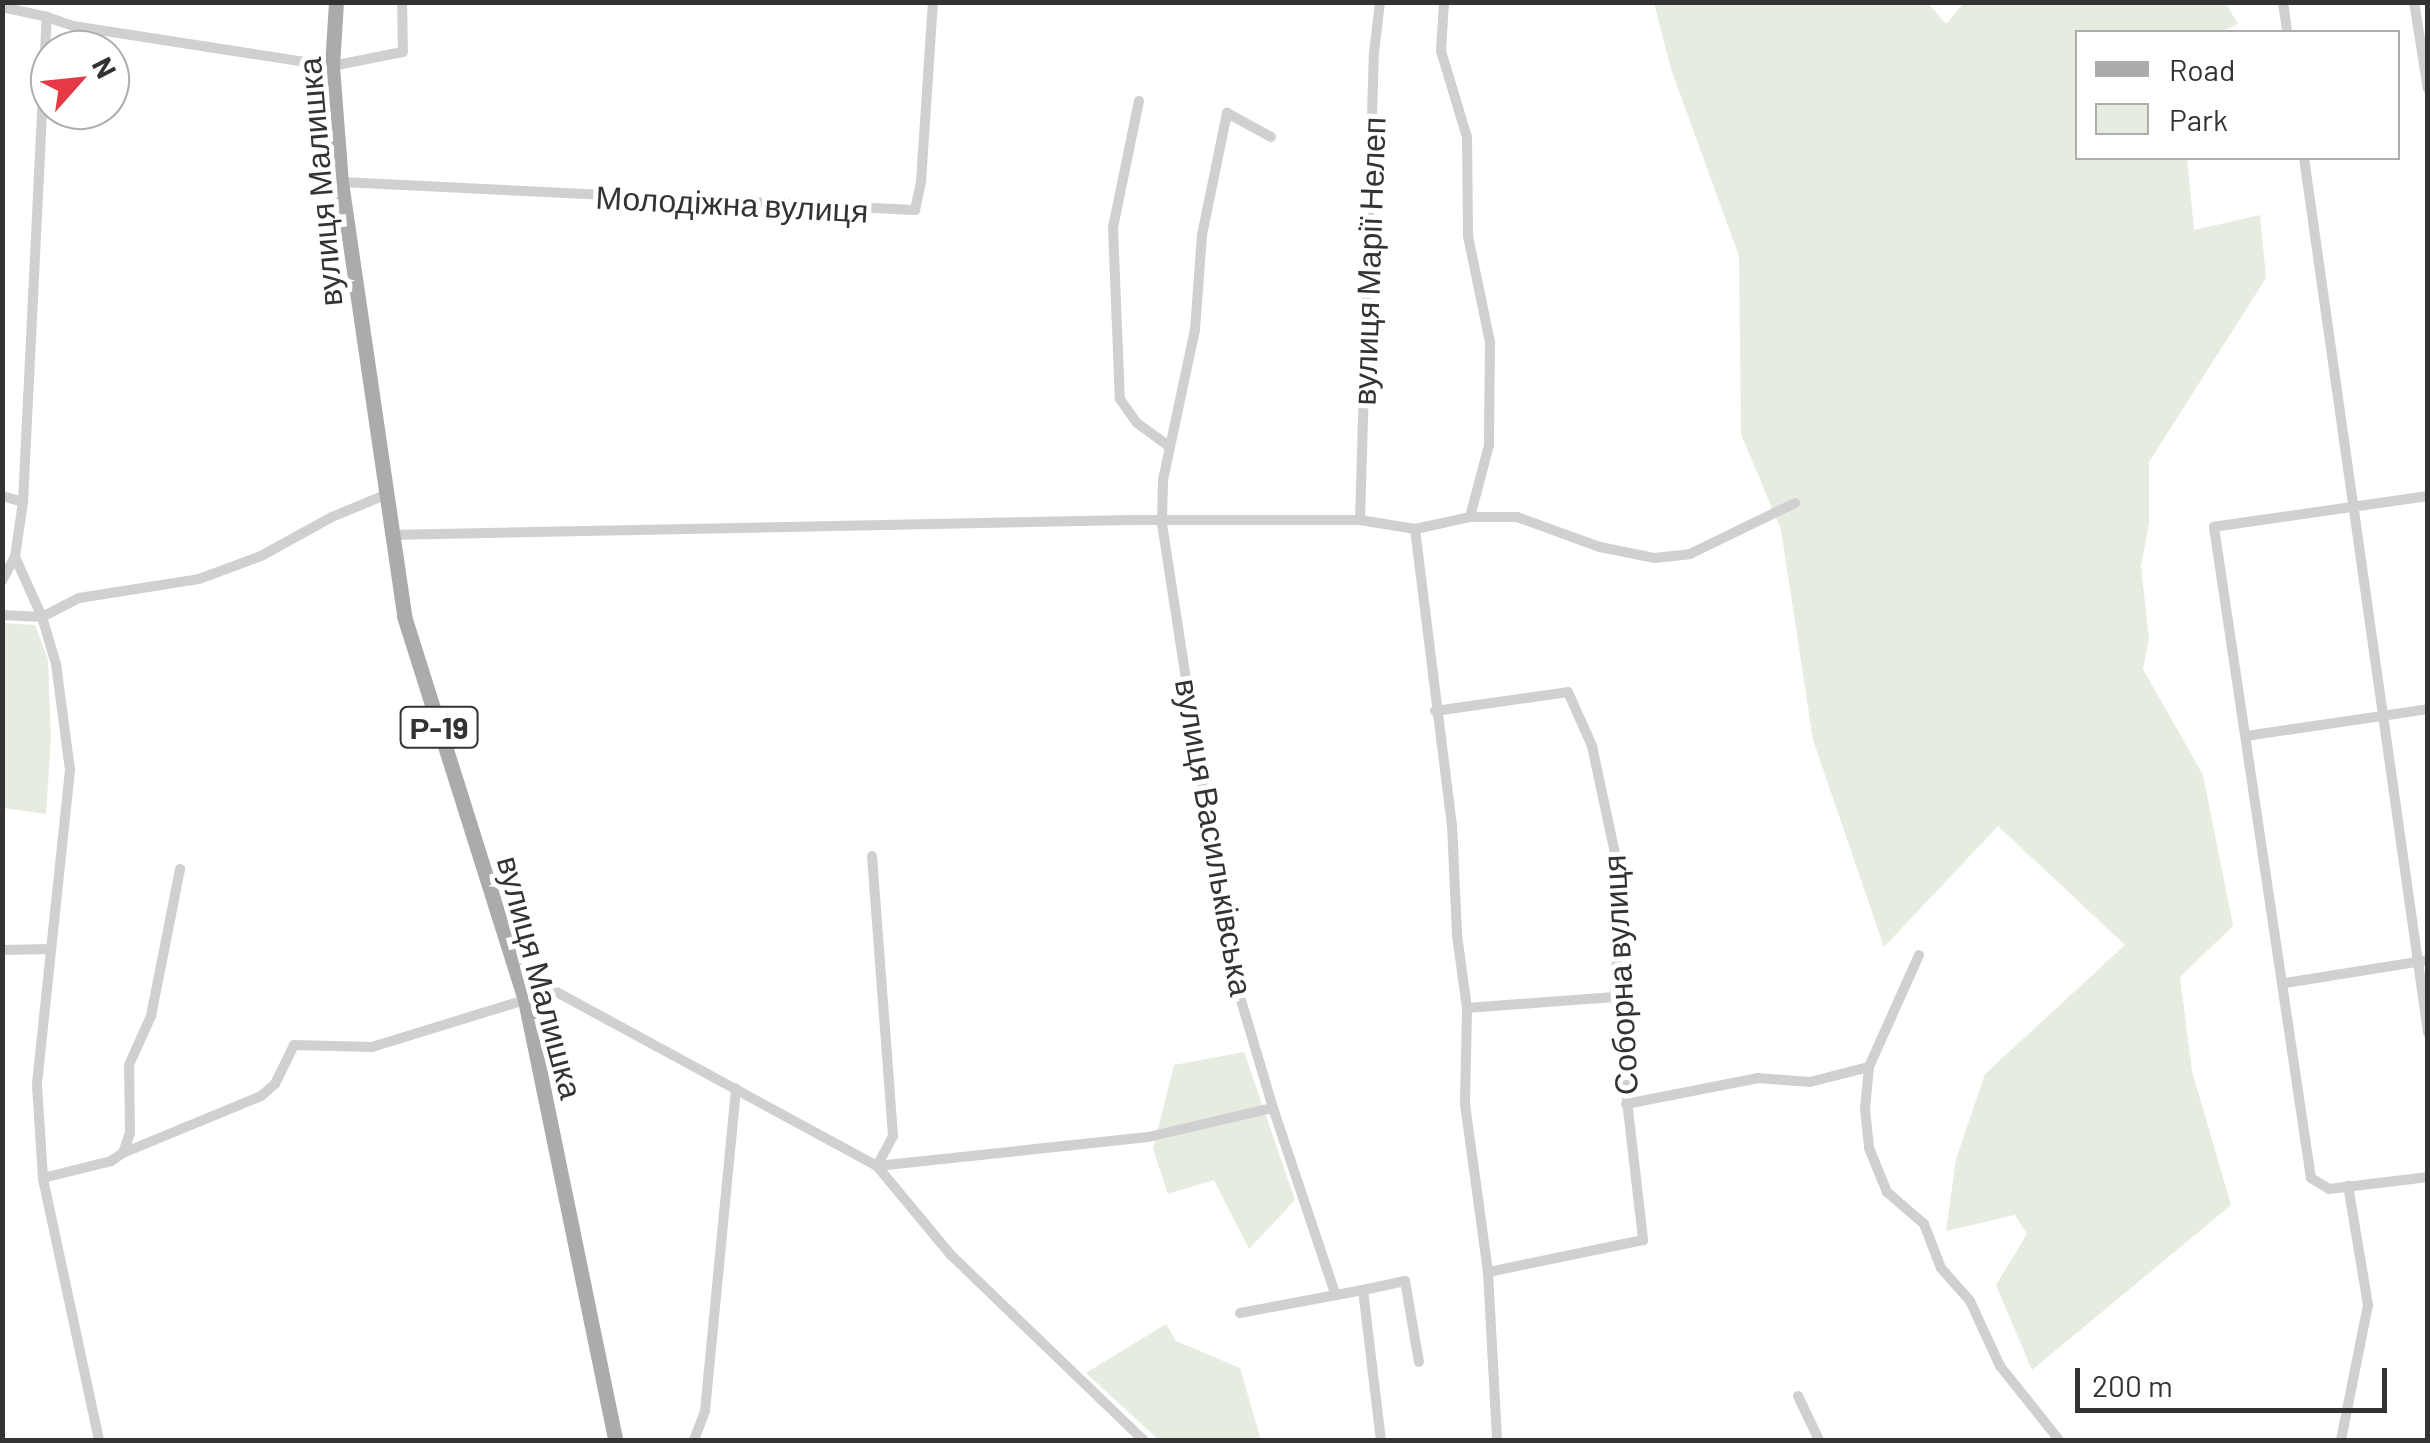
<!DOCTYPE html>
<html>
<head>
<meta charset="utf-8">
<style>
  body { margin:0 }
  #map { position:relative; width:2430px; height:1443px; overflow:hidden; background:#fff; font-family:Barlow,sans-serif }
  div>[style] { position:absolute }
  .green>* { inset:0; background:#e6ecdf }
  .street>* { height:10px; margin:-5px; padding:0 5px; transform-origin:5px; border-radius:5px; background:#d0d0d0 }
  .primary>* { height:15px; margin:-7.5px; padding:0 7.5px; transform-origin:7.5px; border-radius:7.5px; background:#ababab }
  span { translate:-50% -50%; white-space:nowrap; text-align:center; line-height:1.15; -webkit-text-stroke:10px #fff; paint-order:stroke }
  .shield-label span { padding:2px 8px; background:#fff; border:2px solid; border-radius:8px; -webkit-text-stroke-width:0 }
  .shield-label { font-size:30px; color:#333; font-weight:700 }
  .street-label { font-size:32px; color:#333 }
  .frame { position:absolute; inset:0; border:5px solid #333; pointer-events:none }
  .legend { position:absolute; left:2075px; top:30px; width:325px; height:130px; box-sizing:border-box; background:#fff; border:2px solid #adadad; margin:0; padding:12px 18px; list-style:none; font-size:30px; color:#333 }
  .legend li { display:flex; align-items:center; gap:20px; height:50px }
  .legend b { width:50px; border:2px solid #adadad }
  .north { position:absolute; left:30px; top:30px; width:100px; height:100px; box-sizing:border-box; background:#fff; border:2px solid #adadad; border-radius:50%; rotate:63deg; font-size:28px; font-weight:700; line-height:40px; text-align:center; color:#333 }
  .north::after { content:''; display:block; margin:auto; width:35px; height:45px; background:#e63946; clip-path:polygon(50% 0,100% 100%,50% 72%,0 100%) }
  .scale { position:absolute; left:2075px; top:1368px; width:312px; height:45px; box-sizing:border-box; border:5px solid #333; border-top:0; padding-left:12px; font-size:30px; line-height:35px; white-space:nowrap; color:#333; -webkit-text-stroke:8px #fff; paint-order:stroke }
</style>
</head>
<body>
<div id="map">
  <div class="green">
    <i style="clip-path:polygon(2225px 2px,2238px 24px,2220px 32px,2078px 32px,2078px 158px,2187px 158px,2194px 230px,2260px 215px,2266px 278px,2149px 462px,2149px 523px,2141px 566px,2149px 639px,2143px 669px,2203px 775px,2233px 926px,2180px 977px,2192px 1071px,2231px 1205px,2032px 1370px,1996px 1285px,2027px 1234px,2015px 1215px,1946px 1231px,1956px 1159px,1985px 1074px,2125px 945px,1998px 826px,1884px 947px,1813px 740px,1781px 530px,1741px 434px,1739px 256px,1671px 69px,1654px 3px,1928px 3px,1946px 24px,1964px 3px)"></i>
    <i style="clip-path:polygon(3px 623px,35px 625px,48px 659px,51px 738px,46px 814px,3px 808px)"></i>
    <i style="clip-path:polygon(1244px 1052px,1295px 1200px,1249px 1249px,1214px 1180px,1168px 1194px,1153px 1149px,1174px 1065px)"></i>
    <i style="clip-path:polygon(1166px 1324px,1176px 1341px,1240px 1368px,1261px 1440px,1159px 1440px,1086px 1373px)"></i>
  </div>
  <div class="street">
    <i style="left:1444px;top:2px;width:49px;rotate:93.5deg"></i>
    <i style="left:1441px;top:51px;width:90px;rotate:73.2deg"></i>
    <i style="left:1467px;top:137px;width:99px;rotate:89.4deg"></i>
    <i style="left:1468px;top:236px;width:108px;rotate:78.3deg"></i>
    <i style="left:1490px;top:342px;width:103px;rotate:90.6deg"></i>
    <i style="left:1489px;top:445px;width:74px;rotate:104.8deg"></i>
    <i style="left:2283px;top:2px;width:30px;rotate:82deg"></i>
    <i style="left:2414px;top:2px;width:88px;rotate:80.9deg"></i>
    <i style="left:2px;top:7px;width:46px;rotate:12.5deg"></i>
    <i style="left:1139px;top:101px;width:130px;rotate:101.6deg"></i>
    <i style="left:1113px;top:228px;width:171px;rotate:87.7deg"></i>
    <i style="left:1120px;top:399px;width:29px;rotate:55deg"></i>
    <i style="left:1137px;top:423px;width:41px;rotate:36deg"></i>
    <i style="left:2304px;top:158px;width:884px;rotate:81.93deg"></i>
    <i style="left:341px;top:182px;width:575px;rotate:2.79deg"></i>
    <i style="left:915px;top:210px;width:29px;rotate:-78deg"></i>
    <i style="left:921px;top:182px;width:180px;rotate:-86.2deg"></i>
    <i style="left:2px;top:496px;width:22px;rotate:16deg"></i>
    <i style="left:2428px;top:496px;width:216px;rotate:171.8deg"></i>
    <i style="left:2214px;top:527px;width:658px;rotate:81.53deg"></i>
    <i style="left:2311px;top:1178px;width:21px;rotate:31deg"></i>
    <i style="left:2329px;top:1189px;width:100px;rotate:-6.9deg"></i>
    <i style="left:1360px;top:520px;width:467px;rotate:-88.3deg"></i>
    <i style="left:1374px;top:53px;width:51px;rotate:-83.3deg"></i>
    <i style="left:1415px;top:529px;width:56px;rotate:-12.3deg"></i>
    <i style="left:1470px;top:517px;width:47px"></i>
    <i style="left:1517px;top:517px;width:88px;rotate:19.9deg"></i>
    <i style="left:1600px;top:547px;width:55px;rotate:11.5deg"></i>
    <i style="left:1654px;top:558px;width:36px;rotate:-6deg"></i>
    <i style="left:1690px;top:554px;width:117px;rotate:-25.9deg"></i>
    <i style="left:390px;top:535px;width:741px;rotate:-1.16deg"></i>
    <i style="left:1131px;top:520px;width:229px"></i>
    <i style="left:1360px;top:520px;width:56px;rotate:9.3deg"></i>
    <i style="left:1415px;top:529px;width:297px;rotate:82.9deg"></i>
    <i style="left:1452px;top:824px;width:111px;rotate:87.4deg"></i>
    <i style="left:1457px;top:935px;width:74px;rotate:82.2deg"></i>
    <i style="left:1467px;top:1008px;width:96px;rotate:91.2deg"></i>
    <i style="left:1465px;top:1104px;width:170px;rotate:82.2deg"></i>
    <i style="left:1488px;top:1272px;width:168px;rotate:86.9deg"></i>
    <i style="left:2px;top:581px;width:27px;rotate:-62deg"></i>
    <i style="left:2px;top:615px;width:40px;rotate:2.9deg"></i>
    <i style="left:42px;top:617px;width:42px;rotate:-27.2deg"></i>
    <i style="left:79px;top:598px;width:121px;rotate:-9deg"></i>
    <i style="left:199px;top:579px;width:66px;rotate:-20.4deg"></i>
    <i style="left:261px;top:556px;width:81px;rotate:-28.8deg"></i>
    <i style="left:332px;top:517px;width:57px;rotate:-22.5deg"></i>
    <i style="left:1435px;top:711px;width:134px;rotate:-8.1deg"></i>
    <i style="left:1568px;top:692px;width:59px;rotate:66deg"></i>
    <i style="left:1592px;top:746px;width:138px;rotate:77.9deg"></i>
    <i style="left:1621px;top:881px;width:116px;rotate:93deg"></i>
    <i style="left:1615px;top:997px;width:245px;rotate:83.4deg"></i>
    <i style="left:1643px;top:1240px;width:158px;rotate:168.3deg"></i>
    <i style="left:2246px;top:736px;width:184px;rotate:-8.4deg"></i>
    <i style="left:872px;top:856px;width:281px;rotate:85.7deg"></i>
    <i style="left:893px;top:1136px;width:34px;rotate:118deg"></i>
    <i style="left:2px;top:950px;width:49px;rotate:-1.2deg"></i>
    <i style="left:1919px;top:955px;width:123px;rotate:114.1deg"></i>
    <i style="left:1869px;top:1067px;width:42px;rotate:95.4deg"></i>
    <i style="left:1865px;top:1109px;width:39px;rotate:84deg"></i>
    <i style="left:1869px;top:1148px;width:48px;rotate:67.8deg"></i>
    <i style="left:1887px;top:1192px;width:49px;rotate:40.9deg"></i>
    <i style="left:1924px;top:1224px;width:47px;rotate:68.9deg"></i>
    <i style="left:1941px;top:1268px;width:44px;rotate:48.7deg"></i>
    <i style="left:1970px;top:1301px;width:72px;rotate:65.2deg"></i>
    <i style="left:2000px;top:1366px;width:95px;rotate:51.4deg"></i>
    <i style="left:516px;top:970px;width:411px;rotate:28.5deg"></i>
    <i style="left:877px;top:1166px;width:116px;rotate:50.3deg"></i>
    <i style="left:951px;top:1255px;width:267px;rotate:43.9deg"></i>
    <i style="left:2285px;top:983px;width:145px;rotate:-9.1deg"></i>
    <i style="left:1467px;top:1008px;width:148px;rotate:-4.3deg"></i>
    <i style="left:1626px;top:1104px;width:135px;rotate:-11.1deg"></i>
    <i style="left:1758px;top:1078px;width:52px;rotate:4.4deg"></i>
    <i style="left:1810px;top:1082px;width:61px;rotate:-14.3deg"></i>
    <i style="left:1273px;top:1108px;width:195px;rotate:71.5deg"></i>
    <i style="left:123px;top:1153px;width:149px;rotate:-22.4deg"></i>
    <i style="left:261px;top:1096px;width:18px;rotate:-41deg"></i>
    <i style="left:275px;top:1084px;width:43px;rotate:-64deg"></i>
    <i style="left:294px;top:1045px;width:78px;rotate:1.5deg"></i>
    <i style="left:372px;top:1047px;width:160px;rotate:-17.1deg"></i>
    <i style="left:877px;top:1166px;width:273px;rotate:-6.1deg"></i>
    <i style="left:1148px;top:1137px;width:128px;rotate:-13.1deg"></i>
    <i style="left:1273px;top:1108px;width:151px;rotate:-106.5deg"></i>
    <i style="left:1230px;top:963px;width:446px;rotate:-98.8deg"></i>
    <i style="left:1162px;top:522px;width:42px;rotate:-88.6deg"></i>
    <i style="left:1163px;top:480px;width:153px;rotate:-78deg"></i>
    <i style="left:1195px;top:330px;width:95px;rotate:-85.8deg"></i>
    <i style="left:1202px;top:235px;width:125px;rotate:-78.4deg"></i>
    <i style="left:1227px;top:113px;width:50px;rotate:28.6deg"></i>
    <i style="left:43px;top:1178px;width:70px;rotate:-14deg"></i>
    <i style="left:111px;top:1161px;width:14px;rotate:-34deg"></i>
    <i style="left:123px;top:1153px;width:21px;rotate:-71deg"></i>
    <i style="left:130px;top:1133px;width:68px;rotate:-90.8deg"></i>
    <i style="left:129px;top:1065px;width:54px;rotate:-65.8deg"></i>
    <i style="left:151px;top:1016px;width:150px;rotate:-78.8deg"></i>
    <i style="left:1363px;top:1290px;width:43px;rotate:-12.1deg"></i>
    <i style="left:1405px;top:1281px;width:82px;rotate:80.2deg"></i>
    <i style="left:1240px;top:1313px;width:125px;rotate:-10.6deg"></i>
    <i style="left:1363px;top:1290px;width:151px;rotate:83.2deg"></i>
    <i style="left:1798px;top:1396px;width:49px;rotate:64.5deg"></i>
    <i style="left:99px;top:1440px;width:268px;rotate:-102.1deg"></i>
    <i style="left:43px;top:1178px;width:94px;rotate:-93.7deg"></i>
    <i style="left:37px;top:1084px;width:316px;rotate:-84deg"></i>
    <i style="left:70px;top:770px;width:107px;rotate:-97.5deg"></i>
    <i style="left:56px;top:664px;width:49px;rotate:-106.6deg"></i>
    <i style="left:42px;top:617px;width:66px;rotate:-114.2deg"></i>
    <i style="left:15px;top:557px;width:56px;rotate:-81.7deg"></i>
    <i style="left:23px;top:502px;width:486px;rotate:-87.2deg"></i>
    <i style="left:47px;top:17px;width:28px;rotate:19deg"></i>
    <i style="left:73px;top:26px;width:262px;rotate:8.8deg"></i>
    <i style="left:332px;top:66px;width:72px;rotate:-11.2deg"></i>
    <i style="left:403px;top:52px;width:50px;rotate:-91.1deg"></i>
    <i style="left:694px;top:1440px;width:31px;rotate:-69deg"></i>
    <i style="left:705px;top:1411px;width:324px;rotate:-84.5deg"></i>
    <i style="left:2341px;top:1440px;width:138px;rotate:-78.7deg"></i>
    <i style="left:2368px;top:1305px;width:121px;rotate:-99.5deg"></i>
  </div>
  <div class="primary">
    <i style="left:336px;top:2px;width:64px;rotate:93.6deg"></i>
    <i style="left:332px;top:66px;width:116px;rotate:85.6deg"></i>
    <i style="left:341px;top:182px;width:439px;rotate:81.7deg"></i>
    <i style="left:404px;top:616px;width:403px;rotate:72.5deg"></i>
    <i style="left:525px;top:1000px;width:449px;rotate:78.4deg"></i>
  </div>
  <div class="shield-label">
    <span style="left:439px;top:727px">Р-19</span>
  </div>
  <div class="street-label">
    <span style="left:319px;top:182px;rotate:-95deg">вулиця Малишка</span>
    <span style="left:732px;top:203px;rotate:3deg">Молодіжна вулиця</span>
    <span style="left:1368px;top:261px;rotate:-88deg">вулиця Марії Нелеп</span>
    <span style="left:1215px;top:837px;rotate:80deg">вулиця Васильківська</span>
    <span style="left:1619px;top:975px;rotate:-93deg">Соборна вулиця</span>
    <span style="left:541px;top:977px;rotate:75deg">вулиця Малишка</span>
  </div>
  <div class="frame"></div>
  <ul class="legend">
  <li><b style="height:12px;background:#ababab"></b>Road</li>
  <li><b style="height:28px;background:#e6ecdf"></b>Park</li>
  </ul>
  <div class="north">N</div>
  <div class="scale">200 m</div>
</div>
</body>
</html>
